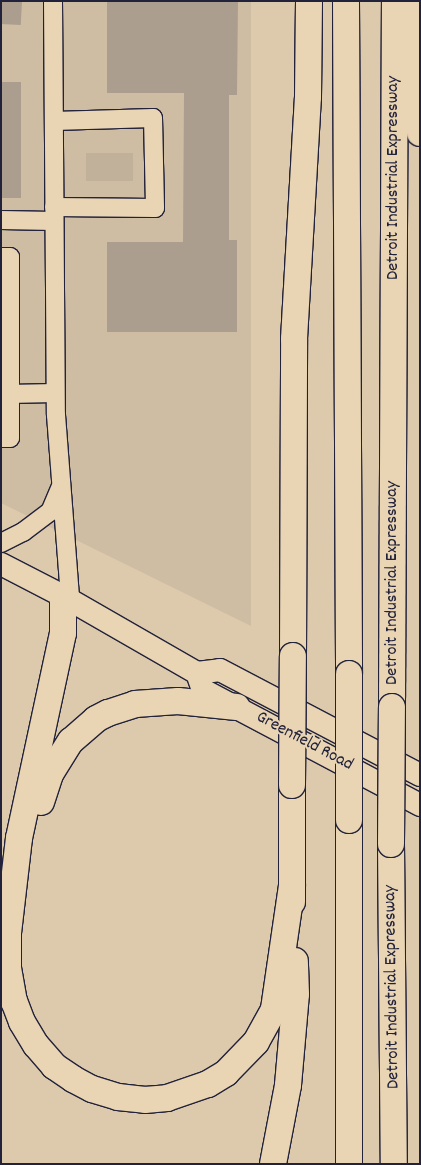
<!DOCTYPE html>
<html>
<head>
<meta charset="utf-8">
<style>
  body { margin:0 }
  #map { position:relative; width:421px; height:1165px; overflow:hidden; background:#ddcaac; font-family:Dekko,sans-serif }
  div>[style] { position:absolute }
  .built>* { inset:0; background:#cebda3 }
  .green>* { inset:0; background:#c1b19b; transform-origin:0 0 }
  .building>* { inset:0; background:#ab9e8e; transform-origin:0 0 }
  .roads { filter:drop-shadow(1px 0 #22223b) drop-shadow(-1px 0 #22223b) drop-shadow(0 1px #22223b) drop-shadow(0 -1px #22223b) }
  .minor>* { height:18px; margin:-9px; padding:0 9px; transform-origin:9px; border-radius:9px; background:#e9d5b3 }
  .major>* { height:22px; margin:-11px; padding:0 11px; transform-origin:11px; border-radius:11px; background:#e9d5b3 }
  .highway>* { height:26px; margin:-13px; padding:0 13px; transform-origin:13px; border-radius:13px; background:#e9d5b3 }
  .bridges { filter:drop-shadow(1px 0 #22223b) drop-shadow(-1px 0 #22223b) drop-shadow(0 1px #22223b) drop-shadow(0 -1px #22223b) }
  .highway-bridge>* { height:26px; margin:-13px; padding:0 13px; transform-origin:13px; border-radius:13px; background:#e9d5b3 }
  span { translate:-50% -50%; white-space:nowrap; text-align:center; line-height:1.15; -webkit-text-stroke:4px #e9d5b3; paint-order:stroke }
  .street-label { font-size:18px; color:#22223b }
  .frame { position:absolute; inset:0; border:2px solid #22223b; pointer-events:none }
</style>
</head>
<body>
<div id="map">
  <div class="built">
    <i style="clip-path:polygon(1px 1px,251px 1px,251px 626px,1px 503px)"></i>
  </div>
  <div class="green">
    <i style="left:86px;top:153px;width:47px;height:28px"></i>
  </div>
  <div class="building">
    <i style="left:1px;top:1px;width:21px;height:23px;rotate:3deg"></i>
    <i style="clip-path:polygon(107px 1px,238px 1px,237px 95px,229px 95px,229px 240px,237px 240px,237px 332px,107px 332px,107px 242px,183px 242px,184px 93px,107px 93px)"></i>
    <i style="left:1px;top:82px;width:20px;height:116px"></i>
  </div>
  <div class="roads">
    <div class="minor">
      <i style="left:53px;top:1px;width:414px;rotate:89.6deg"></i>
      <i style="left:56px;top:415px;width:185px;rotate:85.6deg"></i>
      <i style="left:54px;top:121px;width:99px;rotate:-1.7deg"></i>
      <i style="left:153px;top:118px;width:90px;rotate:88.7deg"></i>
      <i style="left:155px;top:208px;width:101px;rotate:-179.4deg"></i>
      <i style="left:1px;top:220px;width:53px;rotate:1.1deg"></i>
      <i style="left:1px;top:257px;width:9px"></i>
      <i style="left:10px;top:257px;width:181px;rotate:90deg"></i>
      <i style="left:10px;top:438px;width:9px;rotate:180deg"></i>
      <i style="left:8px;top:394px;width:47px;rotate:-1.2deg"></i>
      <i style="left:1px;top:543px;width:25px;rotate:-27deg"></i>
      <i style="left:23px;top:532px;width:34px;rotate:-37deg"></i>
      <i style="left:50px;top:512px;width:26px;rotate:-67deg"></i>
    </div>
    <div class="major">
      <i style="left:1px;top:564px;width:70px;rotate:27.3deg"></i>
      <i style="left:63px;top:596px;width:155px;rotate:29.9deg"></i>
      <i style="left:197px;top:673px;width:23px;rotate:-7deg"></i>
      <i style="left:220px;top:670px;width:226px;rotate:27.7deg"></i>
      <i style="left:197px;top:673px;width:18px;rotate:71deg"></i>
      <i style="left:203px;top:690px;width:246px;rotate:27.9deg"></i>
    </div>
    <div class="highway">
      <i style="left:346px;top:1px;width:673px;rotate:89.74deg"></i>
      <i style="left:418px;top:1px;width:132px;rotate:89.1deg"></i>
      <i style="left:63px;top:596px;width:37px;rotate:90deg"></i>
      <i style="left:63px;top:633px;width:210px;rotate:102.1deg"></i>
      <i style="left:19px;top:838px;width:96px;rotate:96.6deg"></i>
      <i style="left:8px;top:933px;width:35px;rotate:90deg"></i>
      <i style="left:8px;top:968px;width:34px;rotate:80deg"></i>
      <i style="left:14px;top:1001px;width:22px;rotate:69deg"></i>
      <i style="left:22px;top:1022px;width:27px;rotate:59deg"></i>
      <i style="left:36px;top:1045px;width:28px;rotate:49deg"></i>
      <i style="left:54px;top:1066px;width:23px;rotate:34deg"></i>
      <i style="left:73px;top:1079px;width:21px;rotate:28deg"></i>
      <i style="left:92px;top:1089px;width:27px;rotate:17deg"></i>
      <i style="left:118px;top:1097px;width:27px;rotate:6deg"></i>
      <i style="left:145px;top:1100px;width:22px;rotate:-5deg"></i>
      <i style="left:167px;top:1098px;width:43px;rotate:-18.9deg"></i>
      <i style="left:208px;top:1084px;width:21px;rotate:-31deg"></i>
      <i style="left:226px;top:1073px;width:43px;rotate:-45.9deg"></i>
      <i style="left:256px;top:1042px;width:38px;rotate:-61deg"></i>
      <i style="left:274px;top:1009px;width:125px;rotate:-81.7deg"></i>
      <i style="left:293px;top:656px;width:317px;rotate:-89.8deg"></i>
      <i style="left:294px;top:339px;width:242px;rotate:-86.7deg"></i>
      <i style="left:308px;top:97px;width:96px;rotate:-89.4deg"></i>
      <i style="left:392px;top:707px;width:706px;rotate:-89.76deg"></i>
      <i style="left:292px;top:785px;width:117px;rotate:90deg"></i>
      <i style="left:41px;top:802px;width:29px;rotate:-72deg"></i>
      <i style="left:50px;top:774px;width:39px;rotate:-58deg"></i>
      <i style="left:71px;top:741px;width:33px;rotate:-41deg"></i>
      <i style="left:96px;top:719px;width:13px;rotate:-27deg"></i>
      <i style="left:108px;top:713px;width:28px;rotate:-18deg"></i>
      <i style="left:135px;top:704px;width:43px;rotate:-4deg"></i>
      <i style="left:178px;top:701px;width:59px;rotate:5.8deg"></i>
      <i style="left:391px;top:844px;width:320px;rotate:89.5deg"></i>
      <i style="left:273px;top:1164px;width:80px;rotate:-79.2deg"></i>
      <i style="left:288px;top:1085px;width:91px;rotate:-85deg"></i>
      <i style="left:296px;top:994px;width:33px;rotate:-92deg"></i>
      <i style="left:349px;top:1164px;width:344px;rotate:-90deg"></i>
    </div>
  </div>
  <div class="bridges">
    <div class="highway-bridge">
      <i style="left:349px;top:674px;width:146px;rotate:90deg"></i>
      <i style="left:292px;top:785px;width:129px;rotate:-89.6deg"></i>
      <i style="left:391px;top:844px;width:137px;rotate:-89.6deg"></i>
    </div>
  </div>
  <div class="street-label">
    <span style="left:394px;top:178px;rotate:-90deg">Detroit Industrial Expressway</span>
    <span style="left:393px;top:583px;rotate:-90deg">Detroit Industrial Expressway</span>
    <span style="left:304px;top:742px;rotate:28deg">Greenfield Road</span>
    <span style="left:393px;top:987px;rotate:-91deg">Detroit Industrial Expressway</span>
  </div>
  <div class="frame"></div>
</div>
</body>
</html>
